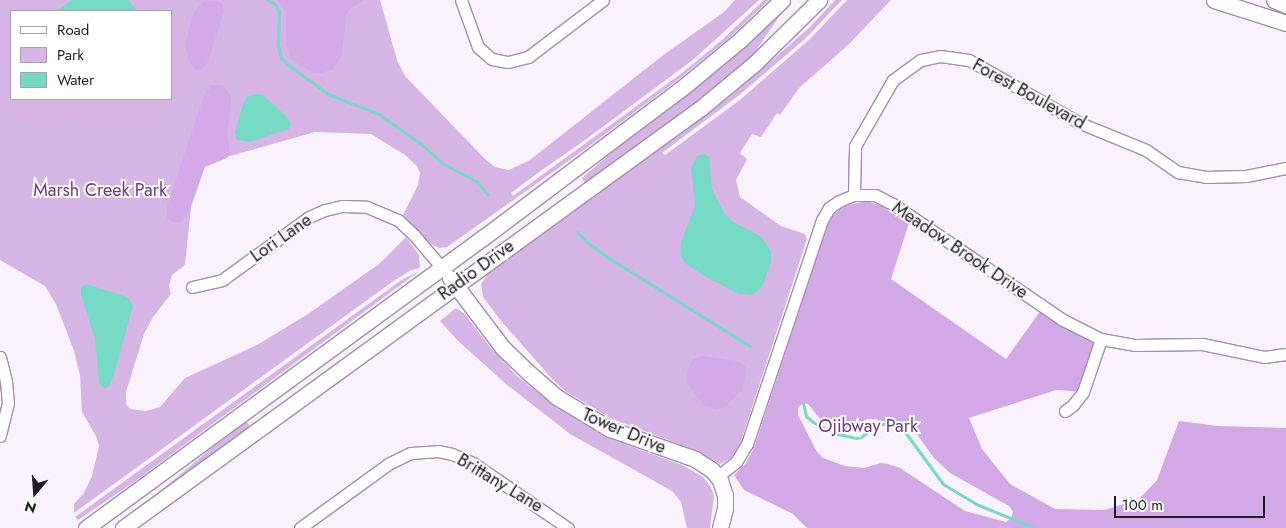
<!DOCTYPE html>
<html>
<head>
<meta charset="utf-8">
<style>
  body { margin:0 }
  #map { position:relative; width:1286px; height:528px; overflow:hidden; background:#f9f2fd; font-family:Jost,sans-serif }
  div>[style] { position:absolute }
  .green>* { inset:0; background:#d6b4e6; transform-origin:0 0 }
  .forest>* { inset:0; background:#d3a8e7 }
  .water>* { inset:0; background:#76d9c4 }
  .stream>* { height:3px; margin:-1.5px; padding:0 1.5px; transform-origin:1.5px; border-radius:1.5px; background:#76d9c4 }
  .roads { filter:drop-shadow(1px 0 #a190aa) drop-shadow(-1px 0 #a190aa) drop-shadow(0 1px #a190aa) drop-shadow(0 -1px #a190aa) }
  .street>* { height:11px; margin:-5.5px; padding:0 5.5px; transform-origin:5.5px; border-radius:5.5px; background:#fff }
  .secondary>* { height:15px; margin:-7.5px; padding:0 7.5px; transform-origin:7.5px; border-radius:7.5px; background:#fff }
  span { translate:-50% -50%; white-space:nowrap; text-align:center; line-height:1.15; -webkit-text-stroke:4px #fff; paint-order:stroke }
  .street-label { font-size:18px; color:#201923 }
  .park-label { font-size:18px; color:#6d3883 }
  .legend { position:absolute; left:10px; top:10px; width:162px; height:90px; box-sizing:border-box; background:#fff; border:1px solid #a6a3a7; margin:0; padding:6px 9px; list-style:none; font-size:15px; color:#201923 }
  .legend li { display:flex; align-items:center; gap:10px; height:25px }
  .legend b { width:25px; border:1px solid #a6a3a7 }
  .north { position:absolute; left:10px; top:468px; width:50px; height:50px; -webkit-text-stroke:4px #fff; paint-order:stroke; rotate:198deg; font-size:14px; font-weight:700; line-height:20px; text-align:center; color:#201923 }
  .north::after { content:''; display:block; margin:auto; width:18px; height:22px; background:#201923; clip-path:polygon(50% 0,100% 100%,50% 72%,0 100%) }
  .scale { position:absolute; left:1114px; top:496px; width:151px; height:22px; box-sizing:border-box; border:2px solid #201923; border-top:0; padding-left:6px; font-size:15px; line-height:18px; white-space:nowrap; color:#201923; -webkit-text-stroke:4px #fff; paint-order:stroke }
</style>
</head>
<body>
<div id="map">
  <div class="green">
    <i style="clip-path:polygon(evenodd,0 0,380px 0,397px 60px,405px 76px,486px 160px,495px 167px,509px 170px,530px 160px,662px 56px,724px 12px,735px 0,759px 0,694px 59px,581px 143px,539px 172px,511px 193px,513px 196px,682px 73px,722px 40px,764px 0,769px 0,728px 39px,683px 76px,584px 150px,447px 247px,439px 248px,431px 244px,403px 215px,418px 185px,420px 173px,417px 166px,405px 155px,371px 134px,315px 132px,205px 163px,189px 213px,191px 207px,185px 265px,172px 275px,169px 286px,171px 294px,153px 317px,144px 334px,126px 392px,126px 404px,130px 409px,146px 411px,160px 407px,185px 378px,257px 345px,308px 314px,379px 264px,406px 237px,419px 255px,420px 268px,411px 270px,392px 282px,74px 513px,74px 504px,84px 493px,92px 476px,99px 446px,96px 436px,82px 412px,80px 375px,74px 351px,56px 304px,45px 286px,0 260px,0 0,11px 11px,171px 11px,171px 99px,11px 99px,11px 11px)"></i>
    <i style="clip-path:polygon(835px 0,842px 0,805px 39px,738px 96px,662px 153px,665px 155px,740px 100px,810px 39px,847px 0,891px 0,846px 47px,799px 88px,780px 115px,777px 113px,761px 137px,752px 134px,740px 153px,747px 159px,736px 180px,740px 197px,781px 226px,805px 234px,807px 239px,740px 444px,731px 458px,720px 464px,697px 451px,610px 418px,565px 391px,553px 380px,502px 322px,483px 297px,481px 284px,490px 271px,727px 99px,810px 27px)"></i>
    <i style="clip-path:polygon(779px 12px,781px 14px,751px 58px,717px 87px,585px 183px,582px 178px,644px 125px,718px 69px)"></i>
    <i style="clip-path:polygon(418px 272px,134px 482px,78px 520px,75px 517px,403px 279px)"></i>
    <i style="clip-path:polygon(456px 308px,465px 314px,489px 346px,517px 376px,557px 408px,611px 439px,682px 465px,703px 477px,711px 487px,714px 496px,710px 528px,687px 528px,681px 502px,672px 491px,570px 434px,506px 384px,457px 340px,440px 321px)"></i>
    <i style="left:245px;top:420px;width:8px;height:182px;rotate:50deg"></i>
  </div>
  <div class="forest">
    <i style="clip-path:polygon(205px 0,218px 1px,222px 4px,224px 11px,208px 62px,201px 70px,195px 69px,190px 63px,185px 45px,193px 13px)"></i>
    <i style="clip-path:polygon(278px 0,364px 0,350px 9px,346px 15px,342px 54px,333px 69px,322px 73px,311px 72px,291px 59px,286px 44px,286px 12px)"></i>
    <i style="clip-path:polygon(212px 85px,222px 85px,230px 94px,231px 104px,227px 133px,230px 154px,227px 158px,205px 167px,188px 214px,182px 222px,175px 223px,167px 218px,167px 207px,204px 95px)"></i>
    <i style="clip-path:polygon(evenodd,867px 201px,882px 206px,909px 223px,891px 279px,1006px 359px,1044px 306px,1101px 339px,1083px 392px,1056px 390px,969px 418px,982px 449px,1010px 484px,1055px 509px,1105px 510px,1139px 499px,1157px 480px,1179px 421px,1218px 426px,1286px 428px,1286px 528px,807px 528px,793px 514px,744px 490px,734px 475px,746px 463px,754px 448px,828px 223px,835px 213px,845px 206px,867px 201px,803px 403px,808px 404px,821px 420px,836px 430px,847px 431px,867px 419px,875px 419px,909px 428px,916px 433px,934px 458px,950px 473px,1009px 506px,1013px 512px,1011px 518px,1006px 522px,965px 511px,900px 468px,888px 464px,881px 463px,864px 468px,845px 466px,823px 458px,817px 452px,798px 415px,798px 408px,803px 403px)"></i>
    <i style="clip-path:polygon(702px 356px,737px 361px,745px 366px,746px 375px,742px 390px,725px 407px,716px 409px,704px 405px,688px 385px,687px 376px,689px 365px,693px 359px)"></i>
  </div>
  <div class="water">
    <i style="clip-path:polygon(72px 0,128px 0,137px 11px,57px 11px)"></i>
    <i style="clip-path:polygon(254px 94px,263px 95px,287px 117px,291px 123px,289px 129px,250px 142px,237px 140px,235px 132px,242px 107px,247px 97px)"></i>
    <i style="clip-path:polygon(704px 154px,709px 157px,712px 189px,724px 213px,733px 222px,762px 237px,771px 252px,771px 262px,764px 282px,760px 289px,752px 295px,739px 294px,708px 278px,686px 264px,680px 255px,681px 242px,695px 206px,691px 168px,697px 156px)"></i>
    <i style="clip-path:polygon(86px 284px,124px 296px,130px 300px,133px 306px,114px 374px,109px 386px,105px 389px,99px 383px,95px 339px,81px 295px,81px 288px)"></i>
  </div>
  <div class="stream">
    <i style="left:268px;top:0;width:8px;rotate:30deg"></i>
    <i style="left:275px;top:4px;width:9px;rotate:63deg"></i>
    <i style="left:279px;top:12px;width:34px;rotate:92deg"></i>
    <i style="left:278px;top:46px;width:11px;rotate:75deg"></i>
    <i style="left:281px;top:57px;width:9px;rotate:49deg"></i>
    <i style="left:287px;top:64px;width:51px;rotate:36.2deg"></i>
    <i style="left:328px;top:94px;width:55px;rotate:21.4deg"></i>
    <i style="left:379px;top:114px;width:52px;rotate:35.5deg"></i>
    <i style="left:421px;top:144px;width:28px;rotate:42deg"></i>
    <i style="left:442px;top:163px;width:40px;rotate:28deg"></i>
    <i style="left:477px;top:182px;width:16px;rotate:50deg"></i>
    <i style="left:577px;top:232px;width:16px;rotate:45deg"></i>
    <i style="left:588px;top:243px;width:26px;rotate:36deg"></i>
    <i style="left:609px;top:258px;width:166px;rotate:32deg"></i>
    <i style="left:803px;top:403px;width:13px;rotate:77deg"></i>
    <i style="left:806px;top:416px;width:9px;rotate:41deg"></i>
    <i style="left:813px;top:422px;width:23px;rotate:29deg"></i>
    <i style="left:833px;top:433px;width:24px;rotate:12deg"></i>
    <i style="left:856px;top:438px;width:5px;rotate:-11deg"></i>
    <i style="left:861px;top:437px;width:22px;rotate:-39deg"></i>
    <i style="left:878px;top:423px;width:16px;rotate:11deg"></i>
    <i style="left:894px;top:426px;width:13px;rotate:29deg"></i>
    <i style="left:905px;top:432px;width:64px;rotate:53.8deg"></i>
    <i style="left:943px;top:484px;width:39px;rotate:31deg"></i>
    <i style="left:976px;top:504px;width:64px;rotate:22.1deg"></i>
  </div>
  <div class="roads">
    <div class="street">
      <i style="left:461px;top:0;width:50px;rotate:70.1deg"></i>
      <i style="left:478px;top:47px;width:18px;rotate:41deg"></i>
      <i style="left:492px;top:59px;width:16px;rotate:11deg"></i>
      <i style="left:508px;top:62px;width:21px;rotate:-14deg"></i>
      <i style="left:528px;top:57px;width:94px;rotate:-37.2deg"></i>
      <i style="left:854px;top:195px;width:49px;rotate:-88.8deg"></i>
      <i style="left:855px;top:146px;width:76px;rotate:-60.1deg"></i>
      <i style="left:893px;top:80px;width:34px;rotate:-36deg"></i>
      <i style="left:921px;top:60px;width:19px;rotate:-12deg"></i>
      <i style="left:940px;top:56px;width:29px;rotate:8deg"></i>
      <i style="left:969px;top:60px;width:128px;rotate:29.6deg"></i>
      <i style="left:1080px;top:123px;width:71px;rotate:22.2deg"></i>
      <i style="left:1146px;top:150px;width:39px;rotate:35deg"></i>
      <i style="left:1178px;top:172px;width:28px;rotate:10deg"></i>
      <i style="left:1206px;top:177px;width:40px;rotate:-1.4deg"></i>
      <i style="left:1246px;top:176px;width:41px;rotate:-11.3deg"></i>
      <i style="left:192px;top:287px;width:31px;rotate:-13deg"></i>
      <i style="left:222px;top:280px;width:107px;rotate:-35.9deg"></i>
      <i style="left:309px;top:217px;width:17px;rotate:-24deg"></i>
      <i style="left:325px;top:210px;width:18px;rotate:-13deg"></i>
      <i style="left:343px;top:206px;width:24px;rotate:2deg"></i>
      <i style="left:367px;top:207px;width:34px;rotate:23deg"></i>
      <i style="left:398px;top:220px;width:22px;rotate:43deg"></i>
      <i style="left:414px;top:235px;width:43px;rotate:49.7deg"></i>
      <i style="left:0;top:357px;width:25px;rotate:76deg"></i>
      <i style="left:6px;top:381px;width:22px;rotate:85deg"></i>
      <i style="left:8px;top:403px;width:34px;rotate:104deg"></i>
      <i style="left:1065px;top:411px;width:10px;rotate:-37deg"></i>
      <i style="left:1073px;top:405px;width:16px;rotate:-52deg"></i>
      <i style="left:1083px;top:392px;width:56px;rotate:-71.2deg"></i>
      <i style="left:718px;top:476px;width:23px;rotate:-38deg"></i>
      <i style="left:736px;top:462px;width:21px;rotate:-59deg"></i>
      <i style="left:747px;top:444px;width:236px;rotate:-71.5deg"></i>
      <i style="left:822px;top:220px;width:14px;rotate:-60deg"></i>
      <i style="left:829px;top:208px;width:12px;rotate:-35deg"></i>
      <i style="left:839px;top:201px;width:16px;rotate:-22deg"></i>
      <i style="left:854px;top:195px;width:21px"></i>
      <i style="left:875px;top:195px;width:20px;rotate:27deg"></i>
      <i style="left:893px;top:204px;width:206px;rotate:34.3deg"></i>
      <i style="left:1063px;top:320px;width:42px;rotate:26.6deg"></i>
      <i style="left:1101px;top:339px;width:35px;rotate:10deg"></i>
      <i style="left:1135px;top:345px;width:67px;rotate:-0.9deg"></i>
      <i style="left:1202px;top:344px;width:63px;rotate:11.8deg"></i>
      <i style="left:1264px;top:357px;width:22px;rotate:-8deg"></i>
      <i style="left:300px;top:528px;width:109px;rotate:-36deg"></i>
      <i style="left:388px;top:464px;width:25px;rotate:-26deg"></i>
      <i style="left:411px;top:453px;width:27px;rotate:-4deg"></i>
      <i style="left:438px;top:451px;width:14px;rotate:12deg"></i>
      <i style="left:452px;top:454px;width:23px;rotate:23deg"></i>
      <i style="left:473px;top:463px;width:115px;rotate:34.4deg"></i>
    </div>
    <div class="secondary">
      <i style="left:1214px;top:0;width:76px;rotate:17.7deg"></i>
      <i style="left:1274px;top:0;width:13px;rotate:23deg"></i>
      <i style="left:450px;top:278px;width:88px;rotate:52.9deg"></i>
      <i style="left:503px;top:348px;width:36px;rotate:44deg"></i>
      <i style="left:529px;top:373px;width:35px;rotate:41deg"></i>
      <i style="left:555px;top:396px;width:64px;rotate:31deg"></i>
      <i style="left:610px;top:429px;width:90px;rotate:19.4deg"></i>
      <i style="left:695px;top:459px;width:20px;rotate:33deg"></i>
      <i style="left:712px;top:470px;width:13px;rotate:51deg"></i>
      <i style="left:720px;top:480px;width:16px;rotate:72deg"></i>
      <i style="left:725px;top:495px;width:13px;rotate:90deg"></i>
      <i style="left:725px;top:508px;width:21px;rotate:104deg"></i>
      <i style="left:86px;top:528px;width:493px;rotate:-36.2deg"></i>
      <i style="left:484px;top:237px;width:254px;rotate:-37deg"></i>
      <i style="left:687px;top:84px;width:69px;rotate:-39.7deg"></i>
      <i style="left:740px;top:40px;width:58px;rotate:-43.6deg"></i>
      <i style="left:123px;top:528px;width:716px;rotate:-36.02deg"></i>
      <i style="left:702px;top:107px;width:69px;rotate:-39.7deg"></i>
      <i style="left:755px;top:63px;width:90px;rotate:-44.5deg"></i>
    </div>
  </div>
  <div class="street-label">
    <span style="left:1029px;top:94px;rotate:29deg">Forest Boulevard</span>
    <span style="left:281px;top:238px;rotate:-35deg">Lori Lane</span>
    <span style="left:960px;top:250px;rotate:34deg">Meadow Brook Drive</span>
    <span style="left:476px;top:270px;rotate:-36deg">Radio Drive</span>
    <span style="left:624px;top:431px;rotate:23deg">Tower Drive</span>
    <span style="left:500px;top:483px;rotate:31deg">Brittany Lane</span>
  </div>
  <div class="park-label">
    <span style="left:100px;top:190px">Marsh Creek Park</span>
    <span style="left:868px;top:426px">Ojibway Park</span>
  </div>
  <ul class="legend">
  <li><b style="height:6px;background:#fff"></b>Road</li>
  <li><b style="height:14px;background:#d6b4e6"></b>Park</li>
  <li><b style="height:14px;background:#76d9c4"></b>Water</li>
  </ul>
  <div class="north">N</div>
  <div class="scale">100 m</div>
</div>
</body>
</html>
